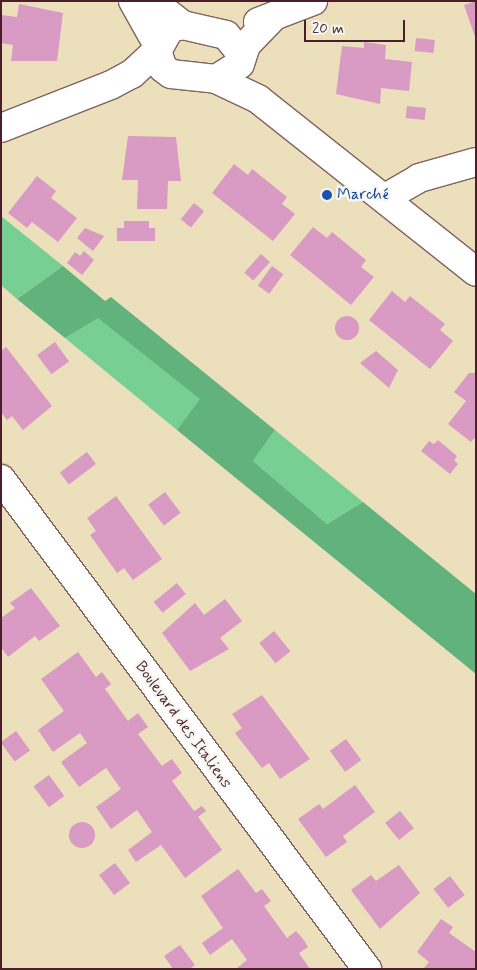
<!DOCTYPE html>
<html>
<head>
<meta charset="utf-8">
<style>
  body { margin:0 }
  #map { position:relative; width:477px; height:970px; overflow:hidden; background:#ebdfbc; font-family:Mynerve,sans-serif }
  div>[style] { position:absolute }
  .green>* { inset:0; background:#78cf93 }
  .forest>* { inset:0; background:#62b27d }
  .building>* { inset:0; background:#d99ac3; transform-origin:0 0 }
  .round { border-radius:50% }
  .roads { filter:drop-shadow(1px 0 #82625e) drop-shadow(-1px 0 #82625e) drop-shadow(0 1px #82625e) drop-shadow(0 -1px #82625e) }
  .minor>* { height:28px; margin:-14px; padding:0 14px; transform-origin:14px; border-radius:14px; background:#fff }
  .dots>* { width:14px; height:14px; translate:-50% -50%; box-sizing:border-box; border:2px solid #f6f6f2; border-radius:50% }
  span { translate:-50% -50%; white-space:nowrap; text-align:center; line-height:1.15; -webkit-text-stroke:5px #f6f6f2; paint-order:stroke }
  .transit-label { font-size:16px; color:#164399 }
  .left { translate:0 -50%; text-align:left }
  .street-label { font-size:16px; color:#4a1f2b }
  .frame { position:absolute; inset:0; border:2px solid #4a1f2b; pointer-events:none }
  .scale { position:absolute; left:304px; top:20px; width:101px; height:22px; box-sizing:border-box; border:2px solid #4a1f2b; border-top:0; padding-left:6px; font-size:15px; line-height:18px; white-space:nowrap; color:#4a1f2b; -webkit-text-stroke:4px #f6f6f2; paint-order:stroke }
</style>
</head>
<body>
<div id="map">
  <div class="green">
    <i style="clip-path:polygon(1px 216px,63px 266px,17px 299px,1px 285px)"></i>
    <i style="clip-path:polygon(98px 317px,201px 399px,177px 430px,65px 338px)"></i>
    <i style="clip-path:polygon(275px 430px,363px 502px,327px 524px,253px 461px)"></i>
  </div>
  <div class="forest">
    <i style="clip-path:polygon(63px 266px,105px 301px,111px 297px,275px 430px,253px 461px,327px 524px,363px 502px,476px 594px,476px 674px,177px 430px,200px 399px,98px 318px,65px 338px,17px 299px)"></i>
  </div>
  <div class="building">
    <i style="clip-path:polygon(476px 1px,476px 37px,475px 37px,464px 5px)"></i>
    <i style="clip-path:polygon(19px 4px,63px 13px,57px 61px,11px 61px,13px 45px,1px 43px,1px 15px,17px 17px)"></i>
    <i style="left:416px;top:38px;width:19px;height:13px;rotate:6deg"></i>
    <i style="clip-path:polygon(364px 42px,386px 45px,385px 59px,412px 62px,409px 91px,381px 88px,380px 104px,336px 94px,342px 46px,364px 48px)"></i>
    <i style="left:407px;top:106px;width:19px;height:12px;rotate:6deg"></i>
    <i style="clip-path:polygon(128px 136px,176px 137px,181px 181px,168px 181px,167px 209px,137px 209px,138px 180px,122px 180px)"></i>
    <i style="clip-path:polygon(234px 164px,248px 175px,252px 169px,287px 197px,282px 204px,295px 214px,273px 241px,212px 193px)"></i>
    <i style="clip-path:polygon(37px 176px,56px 191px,51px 198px,77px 218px,58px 242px,32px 222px,27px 228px,8px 213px)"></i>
    <i style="left:194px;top:203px;width:13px;height:21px;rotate:39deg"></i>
    <i style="clip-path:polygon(124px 221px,149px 221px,149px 228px,155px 228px,155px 241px,117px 241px,117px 228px,124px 228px)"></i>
    <i style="clip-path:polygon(313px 227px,327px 238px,332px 232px,366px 260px,361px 267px,374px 277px,351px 305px,290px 255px)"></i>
    <i style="clip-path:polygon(85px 228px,104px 236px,93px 251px,77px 238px)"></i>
    <i style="clip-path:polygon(84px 251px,94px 260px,82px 275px,67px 263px,75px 252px,80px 256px)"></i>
    <i style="left:261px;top:254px;width:12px;height:25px;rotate:42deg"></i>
    <i style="left:272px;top:266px;width:14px;height:24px;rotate:36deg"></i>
    <i style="clip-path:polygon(392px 291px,405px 302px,410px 296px,445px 324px,440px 330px,453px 341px,430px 369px,369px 320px)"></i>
    <i class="round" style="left:335px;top:316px;width:24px;height:24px"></i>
    <i style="left:55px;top:342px;width:24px;height:22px;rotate:54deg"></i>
    <i style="clip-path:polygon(6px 347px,52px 406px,23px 430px,12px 416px,7px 420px,1px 412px,1px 351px)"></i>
    <i style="clip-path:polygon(376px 351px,398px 370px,389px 388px,360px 363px)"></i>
    <i style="clip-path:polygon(469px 373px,476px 373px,476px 436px,471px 442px,448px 424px,466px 401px,454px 392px)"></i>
    <i style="clip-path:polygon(438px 440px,457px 456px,454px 460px,458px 464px,450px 474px,421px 451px,429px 441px,434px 444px)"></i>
    <i style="left:87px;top:452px;width:15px;height:34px;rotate:53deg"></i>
    <i style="left:165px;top:492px;width:26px;height:21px;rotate:53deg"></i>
    <i style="clip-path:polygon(116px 496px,162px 559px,133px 580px,124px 568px,117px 573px,90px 535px,96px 531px,87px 518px)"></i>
    <i style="left:177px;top:583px;width:14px;height:30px;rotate:51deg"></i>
    <i style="clip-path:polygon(31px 588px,60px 626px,39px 641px,35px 636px,8px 657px,1px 647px,1px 618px,15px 608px,10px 603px)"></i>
    <i style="clip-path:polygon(225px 599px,242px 621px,220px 638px,229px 649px,190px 671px,162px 633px,195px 603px,204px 615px)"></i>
    <i style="left:274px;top:631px;width:26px;height:19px;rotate:51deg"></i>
    <i style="clip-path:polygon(78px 652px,96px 677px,102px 672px,111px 684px,105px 689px,128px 721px,138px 713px,148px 727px,138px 734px,162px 766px,172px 759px,182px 773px,172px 781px,194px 811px,202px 806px,206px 811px,198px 817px,222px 850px,185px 878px,161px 845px,136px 862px,128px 850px,152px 832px,137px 810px,111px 829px,96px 807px,121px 789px,106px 768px,79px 787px,61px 762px,87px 743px,80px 733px,53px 752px,38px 730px,64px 711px,41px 679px)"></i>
    <i style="clip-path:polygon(262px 695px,310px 759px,280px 779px,269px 763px,262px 768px,235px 733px,242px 728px,232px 714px)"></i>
    <i style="left:16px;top:731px;width:24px;height:19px;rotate:54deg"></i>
    <i style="left:346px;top:739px;width:26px;height:20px;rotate:54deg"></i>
    <i style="left:49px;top:775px;width:26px;height:19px;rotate:54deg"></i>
    <i style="clip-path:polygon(355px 785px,375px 812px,343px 836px,347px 842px,326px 857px,298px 819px,319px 804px,323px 809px)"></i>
    <i style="left:400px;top:811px;width:22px;height:19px;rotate:51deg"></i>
    <i class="round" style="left:69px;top:822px;width:26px;height:26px"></i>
    <i style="left:115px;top:863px;width:25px;height:20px;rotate:53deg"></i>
    <i style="clip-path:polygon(399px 865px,420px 893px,380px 929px,351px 890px,371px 875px,376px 881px)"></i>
    <i style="clip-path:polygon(238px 869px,256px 893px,262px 889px,271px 901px,264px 906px,287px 938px,296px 931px,303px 939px,308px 947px,299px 953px,310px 969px,236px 969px,247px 960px,232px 939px,210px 955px,202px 943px,223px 928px,201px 896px)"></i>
    <i style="left:450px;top:876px;width:24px;height:21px;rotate:52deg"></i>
    <i style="clip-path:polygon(441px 919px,453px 927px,449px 933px,476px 952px,476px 969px,423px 969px,429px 962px,417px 952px)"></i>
    <i style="clip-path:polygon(180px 945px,195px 965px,190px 969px,173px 969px,164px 956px)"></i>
  </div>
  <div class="roads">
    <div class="minor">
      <i style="left:133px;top:1px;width:49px;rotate:60.8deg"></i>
      <i style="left:152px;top:1px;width:39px;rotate:38deg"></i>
      <i style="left:258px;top:22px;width:59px;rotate:-20.9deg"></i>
      <i style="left:241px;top:54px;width:24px;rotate:-128deg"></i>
      <i style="left:226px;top:35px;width:44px;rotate:-166.9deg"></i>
      <i style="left:183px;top:25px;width:13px;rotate:167deg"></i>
      <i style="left:170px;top:28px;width:26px;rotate:119deg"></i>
      <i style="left:157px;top:51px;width:18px;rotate:71deg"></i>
      <i style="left:163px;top:68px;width:10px;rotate:37deg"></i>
      <i style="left:171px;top:74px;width:45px;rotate:6.3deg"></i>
      <i style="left:216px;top:79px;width:28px;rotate:-32deg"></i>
      <i style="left:240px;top:64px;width:20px;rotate:-72deg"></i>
      <i style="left:246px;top:45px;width:40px;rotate:-46deg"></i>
      <i style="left:216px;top:79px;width:47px;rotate:25.5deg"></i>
      <i style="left:258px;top:99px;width:278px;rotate:38.4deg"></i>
      <i style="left:1px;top:128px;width:118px;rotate:-21.4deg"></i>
      <i style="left:111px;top:85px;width:24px;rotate:-28deg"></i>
      <i style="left:132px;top:74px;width:34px;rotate:-43deg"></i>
      <i style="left:385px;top:198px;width:39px;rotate:-30deg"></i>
      <i style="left:419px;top:178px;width:59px;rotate:-15.7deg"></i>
      <i style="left:1px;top:479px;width:612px;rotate:53.24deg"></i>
    </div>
  </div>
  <div class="dots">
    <i style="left:327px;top:195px;background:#1a4fb4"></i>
  </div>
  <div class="transit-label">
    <span class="left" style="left:337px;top:195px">Marché</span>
  </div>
  <div class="street-label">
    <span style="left:183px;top:725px;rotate:54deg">Boulevard des Italiens</span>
  </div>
  <div class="frame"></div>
  <div class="scale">20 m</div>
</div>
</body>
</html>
